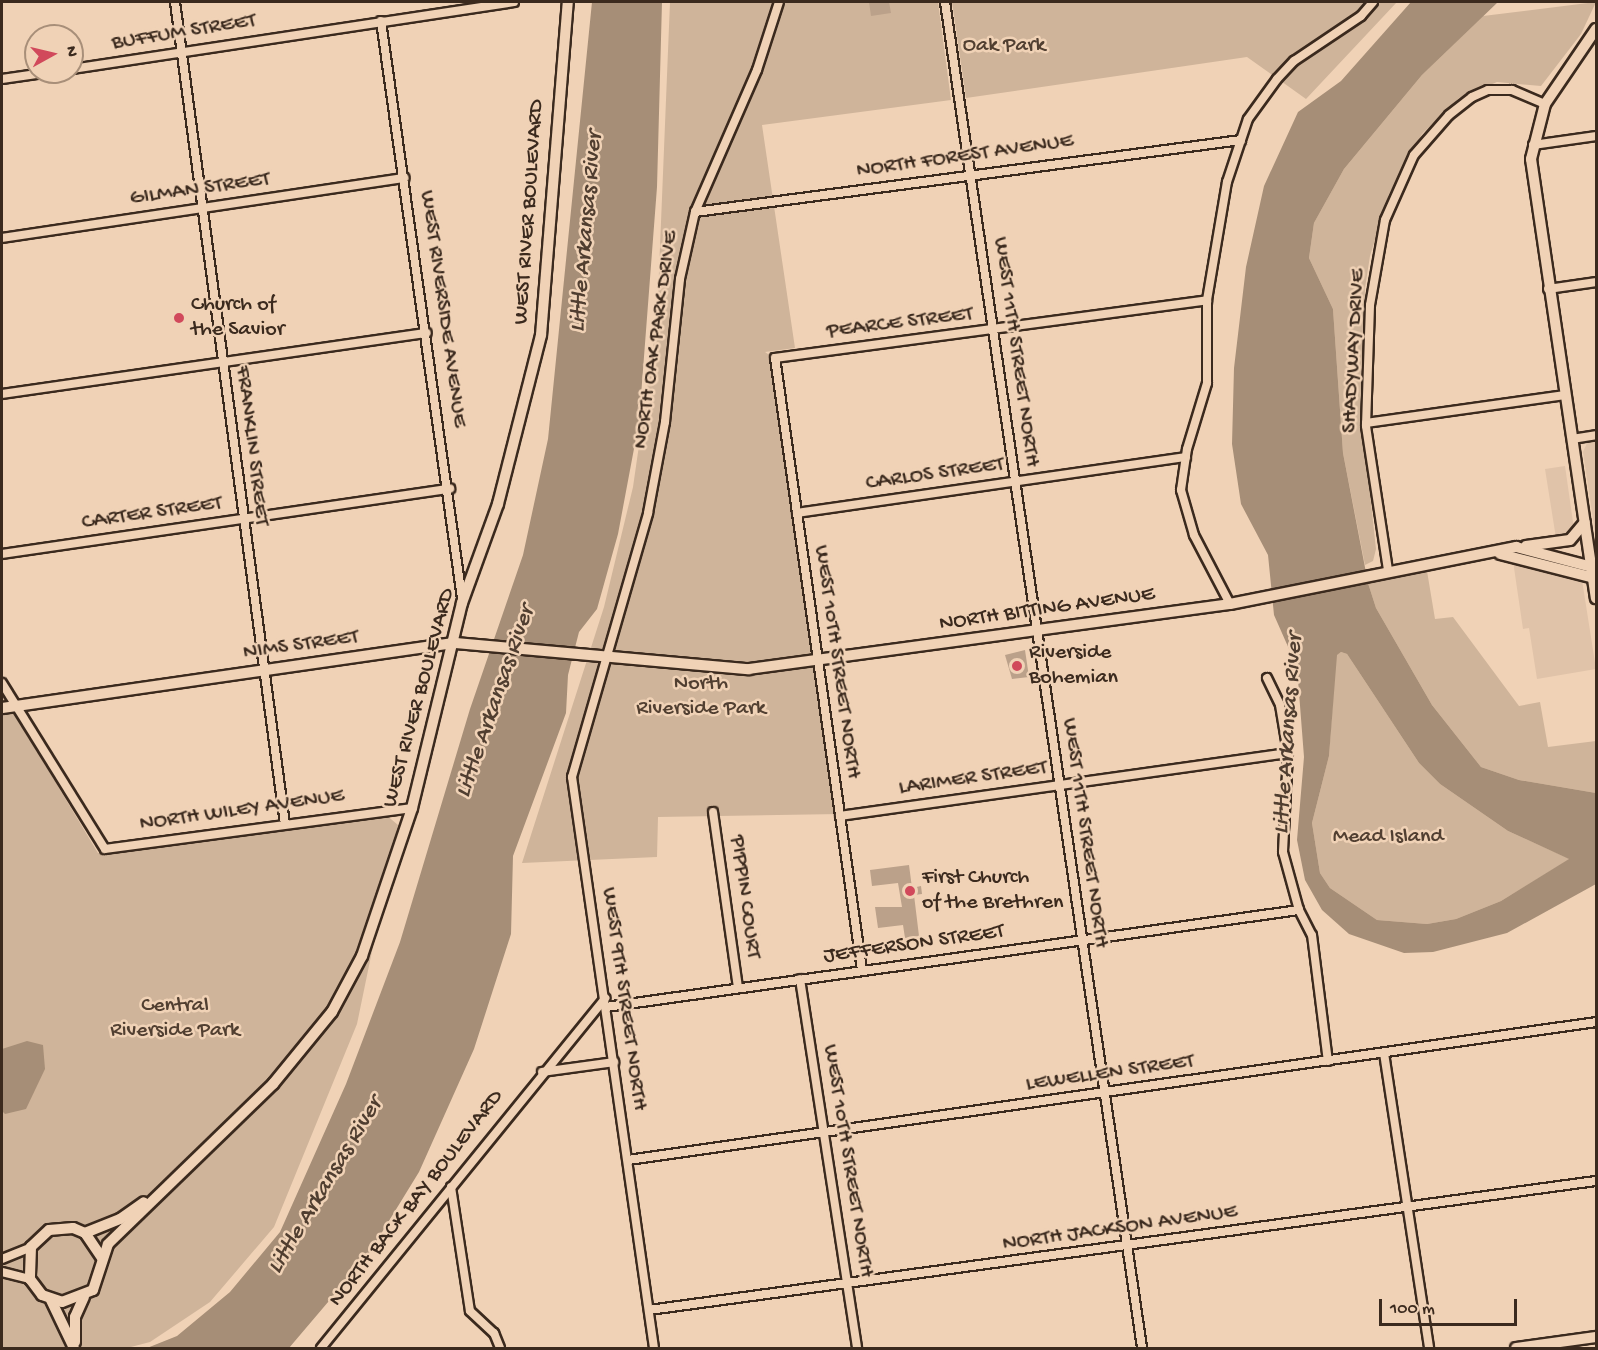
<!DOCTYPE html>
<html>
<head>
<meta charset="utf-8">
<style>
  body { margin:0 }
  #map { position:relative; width:1598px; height:1350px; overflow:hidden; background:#f0d2b6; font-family:"Gochi Hand",sans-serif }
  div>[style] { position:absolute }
  .built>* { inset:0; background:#e0c3a9 }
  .green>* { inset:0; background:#cfb49a }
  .water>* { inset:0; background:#a68e77 }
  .building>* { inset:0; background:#bba18a }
  .roads { filter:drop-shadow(2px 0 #3b2a1e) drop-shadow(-2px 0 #3b2a1e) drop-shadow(0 2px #3b2a1e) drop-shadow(0 -2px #3b2a1e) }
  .street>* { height:8px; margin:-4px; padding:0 4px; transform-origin:4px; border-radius:4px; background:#f0d2b6 }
  .secondary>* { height:10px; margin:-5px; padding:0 5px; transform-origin:5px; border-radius:5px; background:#f0d2b6 }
  .dots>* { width:16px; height:16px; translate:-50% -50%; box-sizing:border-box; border:3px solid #f0d2b6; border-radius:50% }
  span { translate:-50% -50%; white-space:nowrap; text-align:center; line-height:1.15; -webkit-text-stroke:5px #f0d2b6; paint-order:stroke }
  .street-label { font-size:22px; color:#3b2a1e }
  .park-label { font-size:22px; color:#513f31 }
  .poi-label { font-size:22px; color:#3b2a1e }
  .left { translate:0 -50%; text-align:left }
  .water-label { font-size:24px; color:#503e30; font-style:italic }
  .frame { position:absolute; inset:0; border:3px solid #3b2a1e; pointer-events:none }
  .north { position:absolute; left:24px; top:24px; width:60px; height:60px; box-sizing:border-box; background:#f0d2b6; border:2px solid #a88f79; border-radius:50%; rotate:82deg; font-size:16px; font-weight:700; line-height:24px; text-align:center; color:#3b2a1e }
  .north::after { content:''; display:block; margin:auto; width:21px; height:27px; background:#d1495b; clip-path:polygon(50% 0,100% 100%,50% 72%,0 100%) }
  .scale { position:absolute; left:1379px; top:1299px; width:138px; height:27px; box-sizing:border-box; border:3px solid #3b2a1e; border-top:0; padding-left:8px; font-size:18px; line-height:21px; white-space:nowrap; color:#3b2a1e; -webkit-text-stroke:4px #f0d2b6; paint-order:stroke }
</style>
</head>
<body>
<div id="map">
  <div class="built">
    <i style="clip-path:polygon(1596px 441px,1596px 539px,1583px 452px,1587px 443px)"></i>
    <i style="clip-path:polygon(1565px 466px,1574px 529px,1556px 538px,1545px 469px)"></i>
    <i style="clip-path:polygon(1513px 561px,1582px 580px,1596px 669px,1537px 679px,1529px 628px,1523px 629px)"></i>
  </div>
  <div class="green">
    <i style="clip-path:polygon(670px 2px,938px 2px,951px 100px,762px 125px,795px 348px,765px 352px,774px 358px,840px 814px,658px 817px,657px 857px,522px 863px,604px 607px,633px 487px,657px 320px)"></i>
    <i style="clip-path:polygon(952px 2px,1397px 2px,1306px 99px,1247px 57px,966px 98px)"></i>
    <i style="clip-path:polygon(1596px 2px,1581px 34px,1541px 86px,1497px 82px,1459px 98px,1422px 134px,1389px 194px,1370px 256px,1365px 288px,1361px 411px,1376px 549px,1373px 561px,1365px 565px,1343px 453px,1333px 309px,1309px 258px,1314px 223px,1344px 169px,1422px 75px,1483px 16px)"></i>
    <i style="clip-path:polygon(1427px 571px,1435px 619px,1453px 617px,1519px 706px,1540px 702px,1548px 747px,1596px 741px,1596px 793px,1519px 780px,1481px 767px,1432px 705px,1376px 608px,1368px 583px)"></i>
    <i style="clip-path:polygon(1341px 652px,1347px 654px,1419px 763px,1440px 784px,1508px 831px,1570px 859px,1501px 901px,1456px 919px,1427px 924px,1377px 920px,1330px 888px,1320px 873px,1312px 823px,1329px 756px,1336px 655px)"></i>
    <i style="clip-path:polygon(2px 693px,98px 853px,385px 814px,398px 825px,357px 1024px,274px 1227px,210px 1302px,150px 1342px,127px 1348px,2px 1348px)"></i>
  </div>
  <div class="water">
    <i style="clip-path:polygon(592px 2px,662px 2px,657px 187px,639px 422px,618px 534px,597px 609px,579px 632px,568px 675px,566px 713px,513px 856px,511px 934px,474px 1049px,419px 1172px,368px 1255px,289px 1348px,147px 1348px,177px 1336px,230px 1292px,280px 1232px,346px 1084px,400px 942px,470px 709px,523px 555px,548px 439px)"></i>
    <i style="clip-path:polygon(evenodd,1411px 2px,1498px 2px,1422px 75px,1344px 169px,1314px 223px,1309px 258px,1333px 309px,1343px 453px,1368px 583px,1376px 608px,1432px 705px,1481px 767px,1519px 780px,1596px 793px,1596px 884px,1507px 933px,1433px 952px,1404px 953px,1349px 934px,1322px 910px,1305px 880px,1297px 840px,1304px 757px,1297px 667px,1274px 615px,1268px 555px,1241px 504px,1232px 444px,1234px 368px,1246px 267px,1264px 186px,1298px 112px,1341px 81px,1411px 2px,1341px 652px,1347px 654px,1419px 763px,1440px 784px,1508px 831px,1569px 859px,1501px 901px,1456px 919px,1427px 924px,1377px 920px,1330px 888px,1320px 873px,1312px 823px,1329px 756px,1337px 655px,1341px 652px)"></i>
    <i style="clip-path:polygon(27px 1041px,43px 1045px,45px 1069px,26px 1109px,5px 1114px,2px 1111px,2px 1049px)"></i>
  </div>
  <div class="building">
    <i style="clip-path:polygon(869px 2px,889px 2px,891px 13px,871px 16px)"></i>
    <i style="clip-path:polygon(1025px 650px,1029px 677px,1012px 679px,1005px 655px)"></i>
    <i style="clip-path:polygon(909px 865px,912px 888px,921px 886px,922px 894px,914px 895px,919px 936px,905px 938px,903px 925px,878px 928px,875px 907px,902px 907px,898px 883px,872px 886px,870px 870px)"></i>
  </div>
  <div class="roads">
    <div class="street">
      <i style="left:175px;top:2px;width:829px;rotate:82.38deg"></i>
      <i style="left:945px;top:2px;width:1360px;rotate:81.67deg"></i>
      <i style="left:381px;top:21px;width:583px;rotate:82.01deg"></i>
      <i style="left:72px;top:69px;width:447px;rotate:-8.6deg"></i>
      <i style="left:2px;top:79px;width:49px;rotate:-8.3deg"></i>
      <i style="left:1533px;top:145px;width:64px;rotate:-8.1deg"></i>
      <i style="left:695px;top:212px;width:551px;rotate:-7.51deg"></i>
      <i style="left:2px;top:238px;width:407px;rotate:-8.5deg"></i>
      <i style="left:1548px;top:289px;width:49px;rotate:-8.3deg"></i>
      <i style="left:2px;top:394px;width:429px;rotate:-8.2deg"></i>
      <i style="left:1366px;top:423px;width:201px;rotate:-8deg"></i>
      <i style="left:1572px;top:439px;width:24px;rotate:-9deg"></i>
      <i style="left:797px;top:513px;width:393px;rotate:-8.2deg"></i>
      <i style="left:2px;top:554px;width:453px;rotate:-8.3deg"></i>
      <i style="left:1388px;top:570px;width:146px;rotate:-98.7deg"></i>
      <i style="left:1366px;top:426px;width:121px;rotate:-88.1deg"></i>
      <i style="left:1370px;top:305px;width:86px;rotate:-80deg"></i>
      <i style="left:1385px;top:220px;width:71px;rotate:-66deg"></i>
      <i style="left:1414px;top:155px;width:53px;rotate:-48.8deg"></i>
      <i style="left:1449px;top:115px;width:29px;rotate:-38deg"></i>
      <i style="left:1472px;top:97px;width:17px;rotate:-24deg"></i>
      <i style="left:1488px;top:90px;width:24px"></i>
      <i style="left:1512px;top:90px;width:36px;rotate:23deg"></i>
      <i style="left:1230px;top:604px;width:78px;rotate:-117.6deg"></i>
      <i style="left:1194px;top:535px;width:47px;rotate:-106.1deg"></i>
      <i style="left:1181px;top:490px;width:41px;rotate:-81.7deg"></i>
      <i style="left:1187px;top:449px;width:69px;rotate:-73.1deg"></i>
      <i style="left:1207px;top:383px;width:83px;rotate:-90deg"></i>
      <i style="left:1207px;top:300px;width:120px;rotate:-80.4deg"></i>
      <i style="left:1227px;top:182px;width:66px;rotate:-71.6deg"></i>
      <i style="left:1248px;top:119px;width:49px;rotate:-54.1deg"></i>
      <i style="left:1277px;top:79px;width:25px;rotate:-47deg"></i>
      <i style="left:1294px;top:61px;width:81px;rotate:-33.9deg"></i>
      <i style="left:1361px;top:16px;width:18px;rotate:-49deg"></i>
      <i style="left:1267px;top:678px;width:30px;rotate:64deg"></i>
      <i style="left:1280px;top:705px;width:49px;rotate:80.5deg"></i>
      <i style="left:1288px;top:753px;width:99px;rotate:92.9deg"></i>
      <i style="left:1283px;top:852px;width:60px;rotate:74.6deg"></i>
      <i style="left:1299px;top:910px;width:28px;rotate:63deg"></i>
      <i style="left:1312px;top:935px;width:127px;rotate:82.8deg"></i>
      <i style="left:2px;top:683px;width:195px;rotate:58.2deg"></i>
      <i style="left:105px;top:849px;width:310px;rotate:-7.6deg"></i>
      <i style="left:713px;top:812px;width:178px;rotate:81.9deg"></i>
      <i style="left:840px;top:816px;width:452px;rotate:-8deg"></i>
      <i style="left:862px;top:970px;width:618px;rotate:-98.09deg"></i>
      <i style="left:775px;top:358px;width:436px;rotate:-7.6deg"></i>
      <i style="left:800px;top:979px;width:373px;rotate:81.2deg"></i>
      <i style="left:606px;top:1007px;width:700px;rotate:-7.97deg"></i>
      <i style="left:1384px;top:1053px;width:298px;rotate:81.3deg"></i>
      <i style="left:542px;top:1072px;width:73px;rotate:-7.9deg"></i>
      <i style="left:628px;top:1160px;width:978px;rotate:-8.11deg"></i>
      <i style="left:451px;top:1187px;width:125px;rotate:81.3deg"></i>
      <i style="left:470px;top:1311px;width:33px;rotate:43deg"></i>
      <i style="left:494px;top:1333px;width:16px;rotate:68deg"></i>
      <i style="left:2px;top:1259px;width:31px;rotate:-22deg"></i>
      <i style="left:2px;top:1272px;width:29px;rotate:14deg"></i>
      <i style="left:649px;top:1310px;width:956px;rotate:-7.76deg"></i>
      <i style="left:321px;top:1348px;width:451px;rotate:-50.9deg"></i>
      <i style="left:654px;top:1348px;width:577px;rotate:-98.17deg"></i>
      <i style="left:572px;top:777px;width:275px;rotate:-73.9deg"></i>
      <i style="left:648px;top:513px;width:93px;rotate:-79.4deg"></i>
      <i style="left:665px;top:422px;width:144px;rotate:-84deg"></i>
      <i style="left:680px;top:279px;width:69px;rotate:-77.4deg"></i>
      <i style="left:695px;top:212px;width:155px;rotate:-66.4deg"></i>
      <i style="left:757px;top:70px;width:71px;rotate:-72.1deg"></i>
    </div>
    <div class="secondary">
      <i style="left:1596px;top:29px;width:91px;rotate:124.2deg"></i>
      <i style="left:1545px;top:104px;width:57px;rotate:104.3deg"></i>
      <i style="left:1531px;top:159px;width:444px;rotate:81.6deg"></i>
      <i style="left:1526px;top:546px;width:44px;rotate:-7.8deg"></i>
      <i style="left:1570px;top:540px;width:23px;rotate:-50deg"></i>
      <i style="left:1500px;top:554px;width:97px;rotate:14.3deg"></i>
      <i style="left:2px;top:708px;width:458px;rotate:-8.2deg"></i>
      <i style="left:455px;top:643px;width:295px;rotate:5.1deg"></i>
      <i style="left:749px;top:669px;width:485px;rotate:-7.7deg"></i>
      <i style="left:1230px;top:604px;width:292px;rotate:-11.3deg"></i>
      <i style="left:1516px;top:547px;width:79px;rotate:14.7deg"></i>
      <i style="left:85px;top:1233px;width:38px;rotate:-22deg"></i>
      <i style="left:120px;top:1219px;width:29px;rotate:-35deg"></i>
      <i style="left:102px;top:1258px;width:30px;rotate:-124deg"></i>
      <i style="left:85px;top:1233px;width:13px;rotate:-157deg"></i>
      <i style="left:73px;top:1228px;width:24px;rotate:175deg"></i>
      <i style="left:49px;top:1230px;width:25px;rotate:137deg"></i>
      <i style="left:31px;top:1247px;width:32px;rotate:92deg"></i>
      <i style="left:30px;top:1279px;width:20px;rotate:53deg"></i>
      <i style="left:42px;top:1295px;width:21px;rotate:19deg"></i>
      <i style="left:62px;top:1302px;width:33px;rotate:-21deg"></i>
      <i style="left:93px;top:1290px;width:48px;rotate:-71.9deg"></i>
      <i style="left:108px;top:1244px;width:230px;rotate:-44.1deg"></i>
      <i style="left:273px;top:1084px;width:93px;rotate:-50.7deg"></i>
      <i style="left:332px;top:1012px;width:64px;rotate:-61.8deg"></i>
      <i style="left:362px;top:956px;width:156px;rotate:-71.3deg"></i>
      <i style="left:412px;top:808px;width:211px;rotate:-76.3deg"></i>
      <i style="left:462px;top:603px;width:105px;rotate:-70deg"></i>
      <i style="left:498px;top:504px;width:174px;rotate:-75.7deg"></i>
      <i style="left:541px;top:335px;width:334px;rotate:-85.4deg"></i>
      <i style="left:51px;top:1300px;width:53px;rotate:64.4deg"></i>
      <i style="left:75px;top:1342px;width:25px;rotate:-90deg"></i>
      <i style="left:75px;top:1317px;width:22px;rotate:-66deg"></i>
      <i style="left:1516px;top:1348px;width:81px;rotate:-7.8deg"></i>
    </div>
  </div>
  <div class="dots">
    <i style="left:179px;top:318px;background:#d1495b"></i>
    <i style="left:1017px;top:666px;background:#d1495b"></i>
    <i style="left:910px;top:891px;background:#d1495b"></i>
  </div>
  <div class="street-label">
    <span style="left:184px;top:33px;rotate:-9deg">BUFFUM STREET</span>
    <span style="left:965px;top:157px;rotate:-8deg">NORTH FOREST AVENUE</span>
    <span style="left:200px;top:190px;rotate:-8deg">GILMAN STREET</span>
    <span style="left:530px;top:212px;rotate:-86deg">WEST RIVER BOULEVARD</span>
    <span style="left:442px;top:309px;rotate:82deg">WEST RIVERSIDE AVENUE</span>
    <span style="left:900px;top:324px;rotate:-7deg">PEARCE STREET</span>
    <span style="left:657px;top:340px;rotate:-82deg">NORTH OAK PARK DRIVE</span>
    <span style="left:1355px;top:351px;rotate:-87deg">SHADYWAY DRIVE</span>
    <span style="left:1015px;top:352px;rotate:82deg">WEST 11TH STREET NORTH</span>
    <span style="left:251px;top:446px;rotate:83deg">FRANKLIN STREET</span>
    <span style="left:935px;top:475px;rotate:-8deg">CARLOS STREET</span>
    <span style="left:152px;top:514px;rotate:-8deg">CARTER STREET</span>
    <span style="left:1047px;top:610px;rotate:-8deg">NORTH BITTING AVENUE</span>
    <span style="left:301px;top:646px;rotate:-8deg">NIMS STREET</span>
    <span style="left:836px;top:662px;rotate:82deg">WEST 10TH STREET NORTH</span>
    <span style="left:420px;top:698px;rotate:-75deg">WEST RIVER BOULEVARD</span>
    <span style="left:973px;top:779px;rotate:-8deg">LARIMER STREET</span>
    <span style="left:242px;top:811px;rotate:-8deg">NORTH WILEY AVENUE</span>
    <span style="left:1084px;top:833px;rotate:82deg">WEST 11TH STREET NORTH</span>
    <span style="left:744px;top:897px;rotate:82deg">PIPPIN COURT</span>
    <span style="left:914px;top:945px;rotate:-8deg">JEFFERSON STREET</span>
    <span style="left:623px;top:999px;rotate:82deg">WEST 9TH STREET NORTH</span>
    <span style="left:1110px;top:1074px;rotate:-8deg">LEWELLEN STREET</span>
    <span style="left:847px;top:1161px;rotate:81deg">WEST 10TH STREET NORTH</span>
    <span style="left:417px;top:1199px;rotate:-52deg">NORTH BACK BAY BOULEVARD</span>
    <span style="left:1120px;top:1229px;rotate:-8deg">NORTH JACKSON AVENUE</span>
  </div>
  <div class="park-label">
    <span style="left:1004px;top:47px">Oak Park</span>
    <span style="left:701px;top:697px">North<br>Riverside Park</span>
    <span style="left:1388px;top:838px">Mead Island</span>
    <span style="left:175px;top:1019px">Central<br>Riverside Park</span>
  </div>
  <div class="poi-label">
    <span class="left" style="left:191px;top:318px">Church of<br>the Savior</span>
    <span class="left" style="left:1029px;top:666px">Riverside<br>Bohemian</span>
    <span class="left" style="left:922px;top:891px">First Church<br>of the Brethren</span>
  </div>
  <div class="water-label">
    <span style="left:587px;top:232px;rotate:-85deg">Little Arkansas River</span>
    <span style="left:496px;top:702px;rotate:-71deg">Little Arkansas River</span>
    <span style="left:1289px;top:734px;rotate:-86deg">Little Arkansas River</span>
    <span style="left:326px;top:1186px;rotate:-59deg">Little Arkansas River</span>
  </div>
  <div class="frame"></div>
  <div class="north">N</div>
  <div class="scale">100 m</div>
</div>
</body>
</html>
